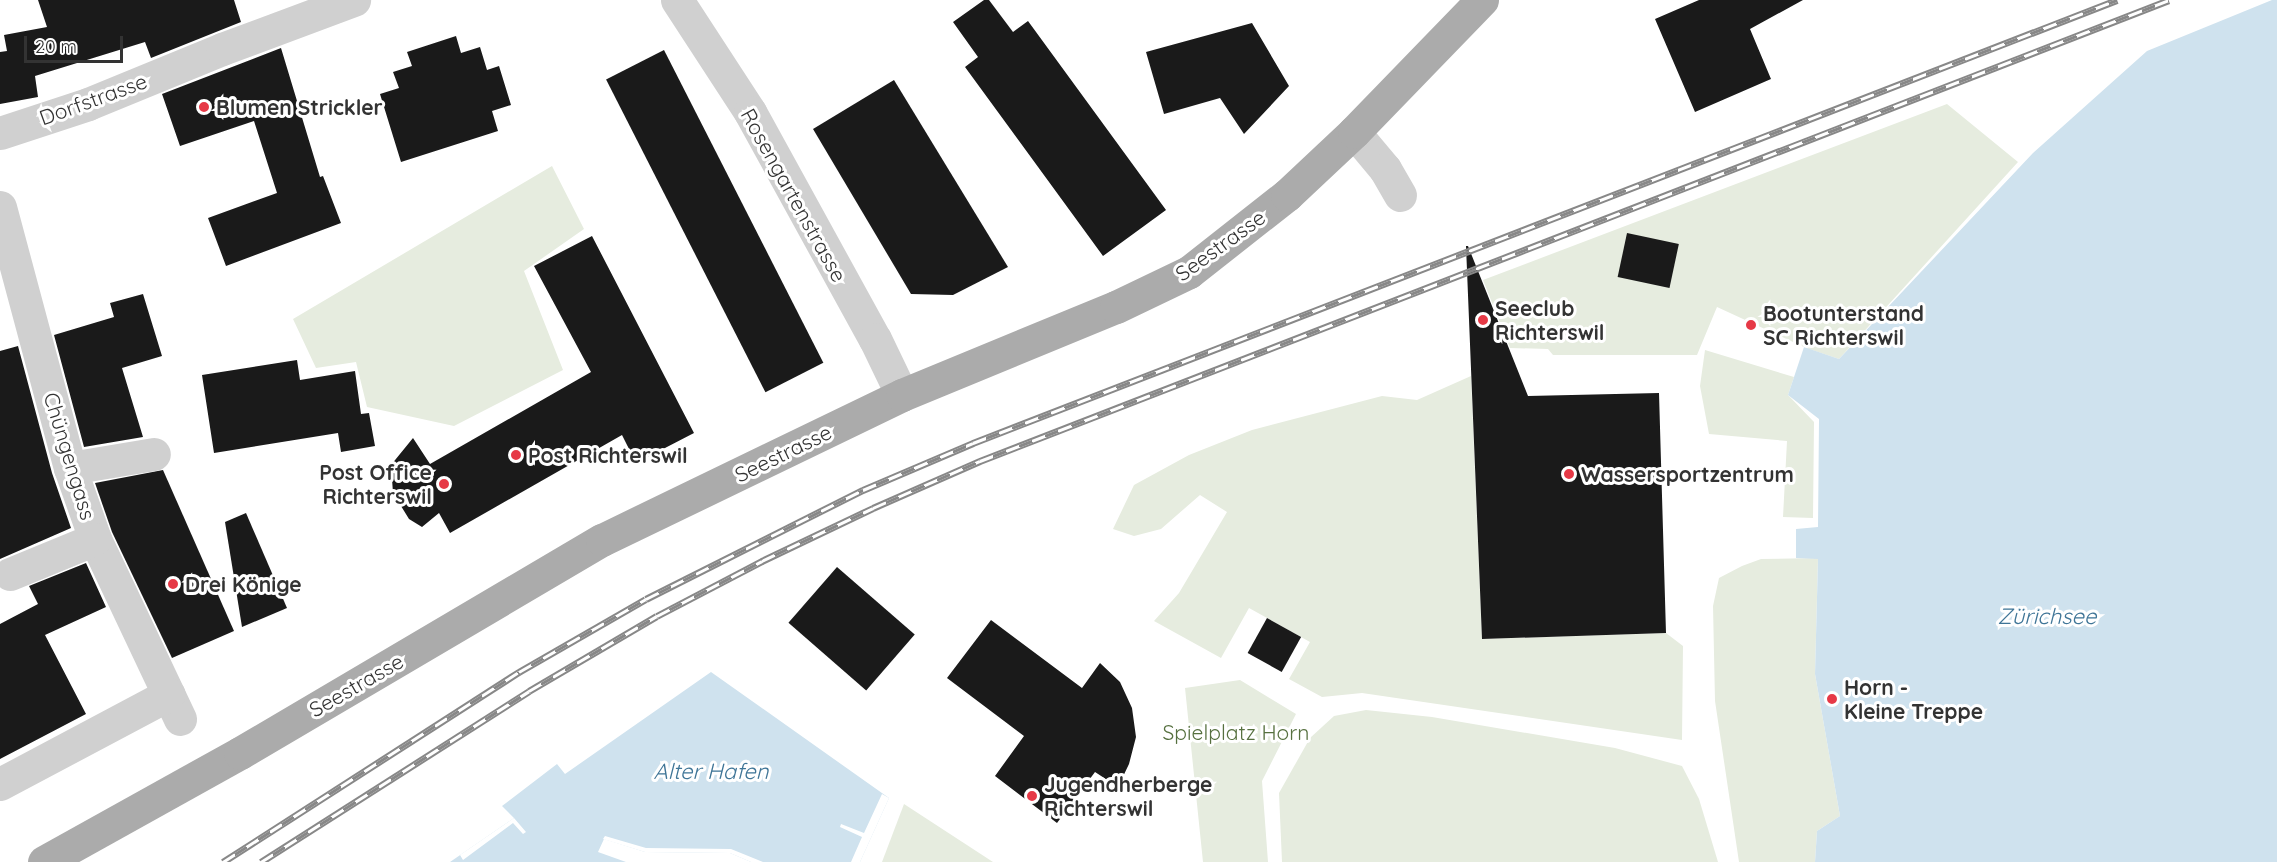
<!DOCTYPE html>
<html>
<head>
<meta charset="utf-8">
<style>
  body { margin:0 }
  #map { position:relative; width:2277px; height:862px; overflow:hidden; background:#fff; font-family:Quicksand,sans-serif }
  div>[style] { position:absolute }
  .green>* { inset:0; background:#e6ecdf }
  .water>* { inset:0; background:#cfe2ee }
  .pier>* { inset:0; background:#fff }
  .building>* { inset:0; background:#1a1a1a; transform-origin:0 0 }
  .minor>* { height:33px; margin:-16.5px; padding:0 16.5px; transform-origin:16.5px; border-radius:16.5px; background:#d0d0d0 }
  .primary>* { height:33px; margin:-16.5px; padding:0 16.5px; transform-origin:16.5px; border-radius:16.5px; background:#ababab }
  .rail>* { height:7px; margin-top:-3.5px; transform-origin:0; background:repeating-linear-gradient(90deg,#fff 0 14px,#888 0 28px); box-sizing:border-box; border-block:2px solid #888 }
  .dots>* { width:16px; height:16px; translate:-50% -50%; box-sizing:border-box; border:3px solid #fff; border-radius:50% }
  span { translate:-50% -50%; white-space:nowrap; text-align:center; line-height:1.15; -webkit-text-stroke:6px #fff; paint-order:stroke }
  .street-label { font-size:21px; color:#333 }
  .poi-label { font-size:21px; color:#333; font-weight:700 }
  .left { translate:0 -50%; text-align:left }
  .right { translate:-100% -50%; text-align:right }
  .park-label { font-size:21px; color:#56703f }
  .water-label { font-size:22px; color:#3f7597; font-style:italic }
  .scale { position:absolute; left:24px; top:36px; width:99px; height:27px; box-sizing:border-box; border:3px solid #333; border-top:0; padding-left:8px; font-size:18px; line-height:21px; white-space:nowrap; color:#333; -webkit-text-stroke:4px #fff; paint-order:stroke }
</style>
</head>
<body>
<div id="map">
  <div class="green">
    <i style="clip-path:polygon(1947px 104px,2018px 162px,1839px 359px,1806px 348px,1717px 307px,1697px 355px,1553px 355px,1548px 349px,1510px 348px,1483px 280px)"></i>
    <i style="clip-path:polygon(552px 166px,584px 229px,524px 271px,563px 370px,454px 426px,367px 407px,356px 362px,316px 368px,293px 319px)"></i>
    <i style="clip-path:polygon(1705px 350px,1794px 377px,1788px 395px,1814px 422px,1813px 518px,1783px 517px,1787px 441px,1709px 434px,1700px 386px)"></i>
    <i style="clip-path:polygon(1471px 376px,1482px 639px,1666px 633px,1683px 646px,1682px 740px,1362px 693px,1322px 697px,1289px 679px,1310px 642px,1249px 608px,1221px 658px,1154px 621px,1179px 593px,1227px 512px,1200px 495px,1161px 529px,1134px 536px,1113px 529px,1134px 485px,1189px 455px,1252px 430px,1382px 396px,1417px 400px)"></i>
    <i style="clip-path:polygon(1818px 558px,1815px 674px,1840px 816px,1817px 831px,1815px 862px,1739px 862px,1715px 701px,1713px 606px,1719px 578px,1742px 566px,1761px 559px)"></i>
    <i style="clip-path:polygon(1240px 680px,1296px 714px,1262px 781px,1268px 862px,1203px 862px,1185px 688px)"></i>
    <i style="clip-path:polygon(1366px 710px,1432px 717px,1615px 748px,1682px 766px,1699px 799px,1718px 862px,1282px 862px,1279px 793px,1310px 738px,1334px 716px)"></i>
    <i style="clip-path:polygon(904px 804px,993px 862px,882px 862px)"></i>
  </div>
  <div class="water">
    <i style="clip-path:polygon(2272px 0,2277px 0,2277px 862px,1815px 862px,1817px 831px,1840px 816px,1815px 674px,1818px 559px,1796px 558px,1796px 529px,1818px 527px,1819px 419px,1788px 395px,1804px 347px,1839px 359px,2033px 153px,2147px 51px)"></i>
    <i style="clip-path:polygon(711px 672px,889px 798px,860px 862px,751px 862px,730px 853px,645px 852px,604px 839px,598px 852px,626px 862px,450px 862px,514px 818px,502px 806px,557px 764px,565px 774px)"></i>
  </div>
  <div class="pier">
    <i style="clip-path:polygon(882px 794px,889px 798px,860px 862px,851px 862px,862px 837px,840px 827px,841px 824px,864px 833px)"></i>
    <i style="clip-path:polygon(514px 818px,526px 832px,523px 834px,513px 823px,463px 860px,460px 855px)"></i>
    <i style="clip-path:polygon(605px 836px,646px 848px,731px 849px,763px 862px,751px 862px,730px 853px,645px 852px,603px 839px)"></i>
  </div>
  <div class="building">
    <i style="clip-path:polygon(38px 0,234px 0,241px 22px,151px 58px,145px 42px,35px 76px,38px 97px,0 104px,0 52px,7px 51px,4px 35px,47px 27px)"></i>
    <i style="clip-path:polygon(984px 0,989px 0,1013px 32px,1028px 21px,1166px 210px,1103px 256px,965px 67px,978px 57px,953px 22px)"></i>
    <i style="clip-path:polygon(1699px 0,1803px 0,1750px 29px,1771px 79px,1695px 112px,1655px 19px)"></i>
    <i style="clip-path:polygon(1252px 23px,1289px 86px,1244px 134px,1220px 98px,1164px 114px,1146px 52px)"></i>
    <i style="clip-path:polygon(456px 36px,461px 53px,480px 47px,487px 70px,499px 66px,511px 105px,492px 111px,498px 131px,401px 162px,380px 94px,399px 88px,393px 72px,412px 66px,407px 52px)"></i>
    <i style="clip-path:polygon(281px 48px,320px 177px,323px 176px,341px 223px,226px 266px,208px 218px,277px 193px,254px 121px,180px 146px,162px 94px)"></i>
    <i style="left:664px;top:50px;width:351px;height:65px;rotate:63deg"></i>
    <i style="clip-path:polygon(894px 80px,1008px 267px,953px 295px,911px 294px,813px 129px)"></i>
    <i style="left:1627px;top:233px;width:53px;height:45px;rotate:12deg"></i>
    <i style="clip-path:polygon(592px 236px,694px 433px,636px 463px,622px 435px,450px 533px,439px 513px,422px 527px,409px 519px,393px 493px,391px 465px,413px 438px,430px 464px,591px 372px,534px 266px)"></i>
    <i style="clip-path:polygon(1466px 246px,1468px 246px,1528px 396px,1659px 393px,1666px 633px,1482px 639px)"></i>
    <i style="clip-path:polygon(143px 294px,162px 356px,122px 368px,143px 437px,84px 447px,54px 335px,114px 317px,110px 303px)"></i>
    <i style="clip-path:polygon(18px 346px,52px 473px,71px 528px,0 559px,0 351px)"></i>
    <i style="clip-path:polygon(297px 360px,300px 380px,355px 371px,361px 414px,369px 413px,375px 446px,341px 452px,338px 433px,214px 453px,202px 375px)"></i>
    <i style="clip-path:polygon(163px 470px,234px 631px,172px 658px,112px 532px,95px 483px)"></i>
    <i style="clip-path:polygon(246px 513px,287px 608px,242px 627px,225px 522px)"></i>
    <i style="clip-path:polygon(86px 563px,106px 607px,45px 635px,86px 714px,0 759px,0 624px,38px 604px,29px 586px)"></i>
    <i style="left:837px;top:567px;width:103px;height:74px;rotate:41deg"></i>
    <i style="left:1267px;top:618px;width:39px;height:40px;rotate:29deg"></i>
    <i style="clip-path:polygon(991px 620px,1082px 688px,1100px 663px,1120px 682px,1132px 708px,1136px 737px,1129px 764px,1118px 787px,1095px 772px,1057px 823px,995px 776px,1024px 736px,947px 678px)"></i>
  </div>
  <div class="minor">
    <i style="left:677px;top:0;width:134px;rotate:56.9deg"></i>
    <i style="left:750px;top:112px;width:259px;rotate:61.2deg"></i>
    <i style="left:875px;top:339px;width:62px;rotate:64.3deg"></i>
    <i style="left:1354px;top:132px;width:48px;rotate:50deg"></i>
    <i style="left:1385px;top:169px;width:30px;rotate:60deg"></i>
    <i style="left:0;top:133px;width:93px;rotate:-18.2deg"></i>
    <i style="left:88px;top:104px;width:145px;rotate:-22.3deg"></i>
    <i style="left:222px;top:49px;width:141px;rotate:-20.4deg"></i>
    <i style="left:0;top:207px;width:270px;rotate:75deg"></i>
    <i style="left:70px;top:468px;width:75px;rotate:70.6deg"></i>
    <i style="left:95px;top:539px;width:199px;rotate:64.7deg"></i>
    <i style="left:70px;top:468px;width:85px;rotate:-9.5deg"></i>
    <i style="left:10px;top:574px;width:92px;rotate:-22.4deg"></i>
    <i style="left:0;top:784px;width:191px;rotate:-28deg"></i>
  </div>
  <div class="primary">
    <i style="left:44px;top:862px;width:224px;rotate:-29.1deg"></i>
    <i style="left:240px;top:753px;width:420px;rotate:-30.5deg"></i>
    <i style="left:602px;top:540px;width:333px;rotate:-25.8deg"></i>
    <i style="left:902px;top:395px;width:231px;rotate:-22.4deg"></i>
    <i style="left:1116px;top:307px;width:81px;rotate:-25.6deg"></i>
    <i style="left:1189px;top:272px;width:125px;rotate:-38.2deg"></i>
    <i style="left:1287px;top:195px;width:92px;rotate:-43.2deg"></i>
    <i style="left:1354px;top:132px;width:184px;rotate:-45.9deg"></i>
  </div>
  <div class="rail">
    <i style="left:223px;top:862px;width:352px;rotate:-32.7deg"></i>
    <i style="left:519px;top:672px;width:146px;rotate:-29.9deg"></i>
    <i style="left:646px;top:599px;width:243px;rotate:-26.7deg"></i>
    <i style="left:863px;top:490px;width:120px;rotate:-23.1deg"></i>
    <i style="left:973px;top:443px;width:1227px;rotate:-21.17deg"></i>
    <i style="left:261px;top:862px;width:318px;rotate:-32.5deg"></i>
    <i style="left:529px;top:691px;width:148px;rotate:-30.4deg"></i>
    <i style="left:657px;top:616px;width:119px;rotate:-27.6deg"></i>
    <i style="left:762px;top:561px;width:123px;rotate:-25.5deg"></i>
    <i style="left:873px;top:508px;width:117px;rotate:-23.7deg"></i>
    <i style="left:980px;top:461px;width:1275px;rotate:-21.19deg"></i>
  </div>
  <div class="dots">
    <i style="left:204px;top:107px;background:#e63946"></i>
    <i style="left:1483px;top:320px;background:#e63946"></i>
    <i style="left:1751px;top:325px;background:#e63946"></i>
    <i style="left:516px;top:455px;background:#e63946"></i>
    <i style="left:1569px;top:474px;background:#e63946"></i>
    <i style="left:444px;top:484px;background:#e63946"></i>
    <i style="left:173px;top:584px;background:#e63946"></i>
    <i style="left:1832px;top:699px;background:#e63946"></i>
    <i style="left:1032px;top:796px;background:#e63946"></i>
  </div>
  <div class="street-label">
    <span style="left:93px;top:99px;rotate:-20deg">Dorfstrasse</span>
    <span style="left:794px;top:195px;rotate:61deg">Rosengartenstrasse</span>
    <span style="left:1220px;top:245px;rotate:-36deg">Seestrasse</span>
    <span style="left:783px;top:453px;rotate:-26deg">Seestrasse</span>
    <span style="left:70px;top:456px;rotate:73deg">Chüngengass</span>
    <span style="left:356px;top:685px;rotate:-30deg">Seestrasse</span>
  </div>
  <div class="poi-label">
    <span class="left" style="left:216px;top:107px">Blumen Strickler</span>
    <span class="left" style="left:1495px;top:320px">Seeclub<br>Richterswil</span>
    <span class="left" style="left:1763px;top:325px">Bootunterstand<br>SC Richterswil</span>
    <span class="left" style="left:528px;top:455px">Post Richterswil</span>
    <span class="right" style="left:432px;top:484px">Post Office<br>Richterswil</span>
    <span class="left" style="left:1581px;top:474px">Wassersportzentrum</span>
    <span class="left" style="left:185px;top:584px">Drei Könige</span>
    <span class="left" style="left:1844px;top:699px">Horn -<br>Kleine Treppe</span>
    <span class="left" style="left:1044px;top:796px">Jugendherberge<br>Richterswil</span>
  </div>
  <div class="park-label">
    <span style="left:1236px;top:732px">Spielplatz Horn</span>
  </div>
  <div class="water-label">
    <span style="left:2047px;top:617px">Zürichsee</span>
    <span style="left:711px;top:772px">Alter Hafen</span>
  </div>
  <div class="scale">20 m</div>
</div>
</body>
</html>
